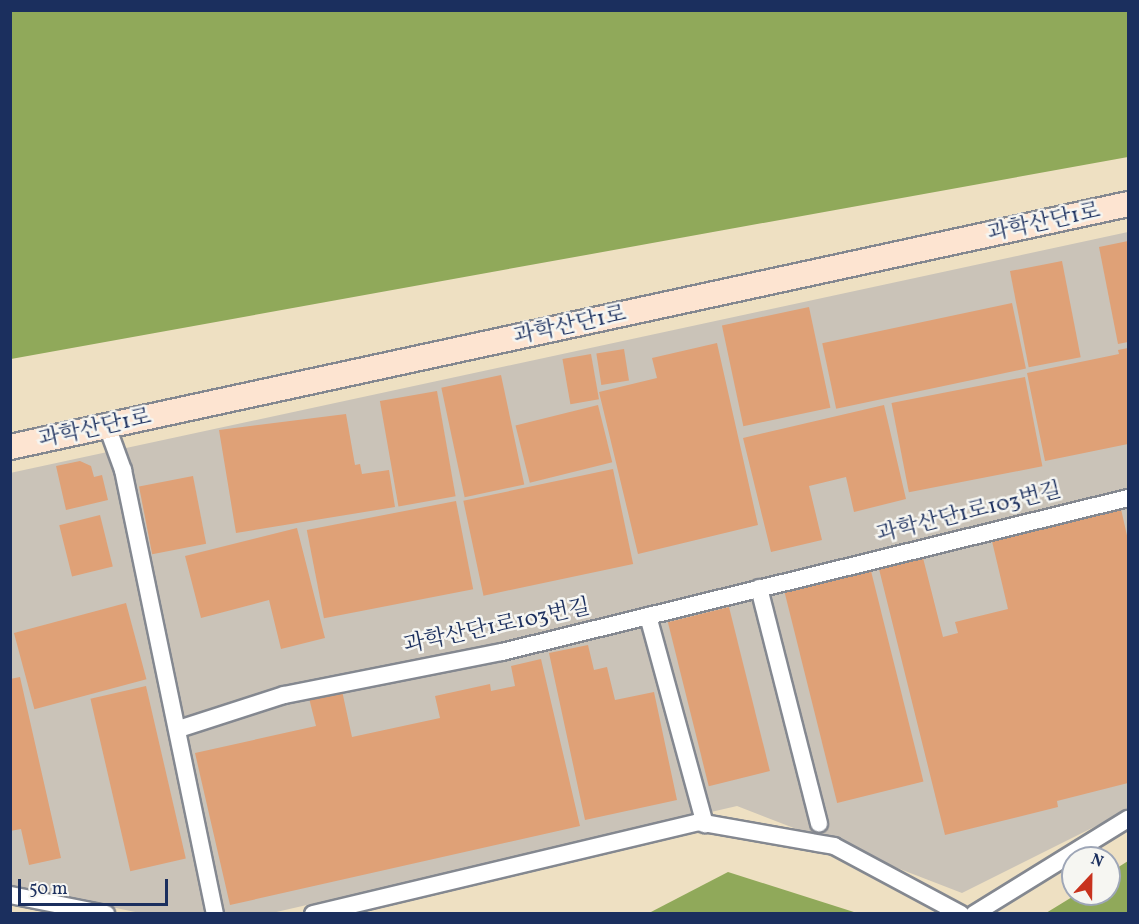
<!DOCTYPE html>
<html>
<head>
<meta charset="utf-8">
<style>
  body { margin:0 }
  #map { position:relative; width:1139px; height:924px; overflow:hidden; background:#eee0c2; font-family:Vollkorn,"Noto Serif KR",serif }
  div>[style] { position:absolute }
  .industrial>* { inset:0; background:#cac3b8 }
  .forest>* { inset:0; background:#90a95a }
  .building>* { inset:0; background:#dfa177; transform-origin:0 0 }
  .roads { filter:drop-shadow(2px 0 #848890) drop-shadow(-2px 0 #848890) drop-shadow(0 2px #848890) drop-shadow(0 -2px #848890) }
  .street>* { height:16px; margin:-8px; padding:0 8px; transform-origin:8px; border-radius:8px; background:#fff }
  .secondary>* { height:24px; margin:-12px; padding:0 12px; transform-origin:12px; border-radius:12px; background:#fde4d1 }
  span { translate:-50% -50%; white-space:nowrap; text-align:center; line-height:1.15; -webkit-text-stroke:5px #f6f6f2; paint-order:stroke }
  .street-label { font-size:22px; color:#1b2f5e }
  .frame { position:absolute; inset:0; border:12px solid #1b2f5e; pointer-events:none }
  .north { position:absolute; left:1061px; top:846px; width:60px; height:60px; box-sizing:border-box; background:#f6f6f2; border:2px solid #9ea6b7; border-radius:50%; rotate:22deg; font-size:16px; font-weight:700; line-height:24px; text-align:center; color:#1b2f5e }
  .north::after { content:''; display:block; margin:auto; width:21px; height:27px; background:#c8321e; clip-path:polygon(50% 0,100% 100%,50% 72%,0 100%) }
  .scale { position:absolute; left:18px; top:879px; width:150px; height:27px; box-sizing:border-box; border:3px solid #1b2f5e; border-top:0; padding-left:8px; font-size:18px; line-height:21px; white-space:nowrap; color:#1b2f5e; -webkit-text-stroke:4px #f6f6f2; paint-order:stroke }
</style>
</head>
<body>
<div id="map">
  <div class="industrial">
    <i style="clip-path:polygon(1128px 232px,1128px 810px,962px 893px,737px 806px,272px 913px,140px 913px,11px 886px,10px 473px)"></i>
  </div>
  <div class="forest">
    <i style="clip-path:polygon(11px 10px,1128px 11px,1128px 157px,11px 359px)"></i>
    <i style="clip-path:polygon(1128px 861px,1128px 913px,1046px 913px,1077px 894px,1109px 894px,1109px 873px)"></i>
    <i style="clip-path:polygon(728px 872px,857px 913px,649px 913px)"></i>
  </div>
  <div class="building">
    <i style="clip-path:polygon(1128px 241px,1128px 342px,1118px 344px,1099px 247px)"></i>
    <i style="left:1062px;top:261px;width:98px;height:53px;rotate:79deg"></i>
    <i style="left:1012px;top:303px;width:67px;height:194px;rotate:78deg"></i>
    <i style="left:809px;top:307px;width:103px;height:89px;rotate:78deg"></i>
    <i style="clip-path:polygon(717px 343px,758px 525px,638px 554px,599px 392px,657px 378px,652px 358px)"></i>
    <i style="clip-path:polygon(1128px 348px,1128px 444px,1045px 461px,1027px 373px,1119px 354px,1118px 350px)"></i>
    <i style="left:624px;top:349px;width:32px;height:28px;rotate:81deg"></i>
    <i style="left:591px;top:354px;width:46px;height:29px;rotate:80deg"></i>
    <i style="left:501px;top:375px;width:112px;height:61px;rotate:78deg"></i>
    <i style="left:1025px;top:377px;width:91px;height:136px;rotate:79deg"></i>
    <i style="left:437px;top:391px;width:107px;height:58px;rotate:80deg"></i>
    <i style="left:598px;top:405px;width:59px;height:85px;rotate:76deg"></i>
    <i style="clip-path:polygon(884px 405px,906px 499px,854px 512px,846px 477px,809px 486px,822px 540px,771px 552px,743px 438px)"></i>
    <i style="clip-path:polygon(346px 414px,355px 465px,360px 464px,362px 474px,389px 470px,395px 507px,236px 533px,219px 430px)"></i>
    <i style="clip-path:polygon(80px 461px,91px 466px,94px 477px,102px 475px,108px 500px,66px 510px,56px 466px)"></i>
    <i style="left:613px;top:469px;width:97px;height:153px;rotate:78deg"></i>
    <i style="left:193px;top:476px;width:69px;height:55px;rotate:79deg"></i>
    <i style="left:456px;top:501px;width:90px;height:152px;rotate:79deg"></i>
    <i style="clip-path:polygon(1121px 509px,1128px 540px,1128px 783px,1057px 801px,1058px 807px,945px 835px,878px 565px,922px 554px,943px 637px,958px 633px,955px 622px,1008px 609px,991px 537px)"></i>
    <i style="left:100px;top:515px;width:53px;height:42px;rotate:76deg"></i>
    <i style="clip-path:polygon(297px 528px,325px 638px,281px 649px,269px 600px,201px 618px,185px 556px)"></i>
    <i style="left:870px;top:567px;width:221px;height:89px;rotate:76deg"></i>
    <i style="left:126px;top:603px;width:79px;height:116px;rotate:75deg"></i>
    <i style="left:729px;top:607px;width:169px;height:63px;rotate:76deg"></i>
    <i style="clip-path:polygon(588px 645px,594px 670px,607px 667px,615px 700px,654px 692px,677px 800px,585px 820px,549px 653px)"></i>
    <i style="clip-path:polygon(541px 659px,580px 826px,230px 905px,195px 753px,316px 726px,308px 694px,341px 686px,352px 737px,440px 718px,435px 696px,490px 684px,491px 691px,515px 686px,511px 666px)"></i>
    <i style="clip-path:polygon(20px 677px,61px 858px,29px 865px,21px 829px,10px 831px,10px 679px)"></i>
    <i style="left:146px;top:686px;width:177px;height:57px;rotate:77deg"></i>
  </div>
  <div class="roads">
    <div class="street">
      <i style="left:107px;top:426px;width:47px;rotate:70deg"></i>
      <i style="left:123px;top:470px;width:453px;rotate:78.3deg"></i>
      <i style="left:759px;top:588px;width:243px;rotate:75.7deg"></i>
      <i style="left:648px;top:616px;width:216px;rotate:74.7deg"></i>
      <i style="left:179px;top:729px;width:110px;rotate:-17.9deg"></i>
      <i style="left:284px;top:695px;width:222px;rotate:-11.2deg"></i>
      <i style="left:502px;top:652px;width:645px;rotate:-13.82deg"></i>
      <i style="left:10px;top:895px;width:98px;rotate:11.2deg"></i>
      <i style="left:313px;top:914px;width:396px;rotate:-13.4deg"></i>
      <i style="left:698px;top:822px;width:138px;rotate:10deg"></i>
      <i style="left:834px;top:846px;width:144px;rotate:28.2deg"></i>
      <i style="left:974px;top:914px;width:181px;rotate:-31.7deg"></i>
    </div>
    <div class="secondary">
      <i style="left:10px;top:447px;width:1144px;rotate:-12.26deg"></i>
    </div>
  </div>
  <div class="street-label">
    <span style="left:1044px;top:223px;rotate:-12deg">과학산단1로</span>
    <span style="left:570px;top:326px;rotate:-12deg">과학산단1로</span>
    <span style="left:95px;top:429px;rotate:-12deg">과학산단1로</span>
    <span style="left:969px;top:513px;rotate:-14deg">과학산단1로103번길</span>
    <span style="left:497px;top:627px;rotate:-12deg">과학산단1로103번길</span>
  </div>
  <div class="frame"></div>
  <div class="north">N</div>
  <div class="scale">50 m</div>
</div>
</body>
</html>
